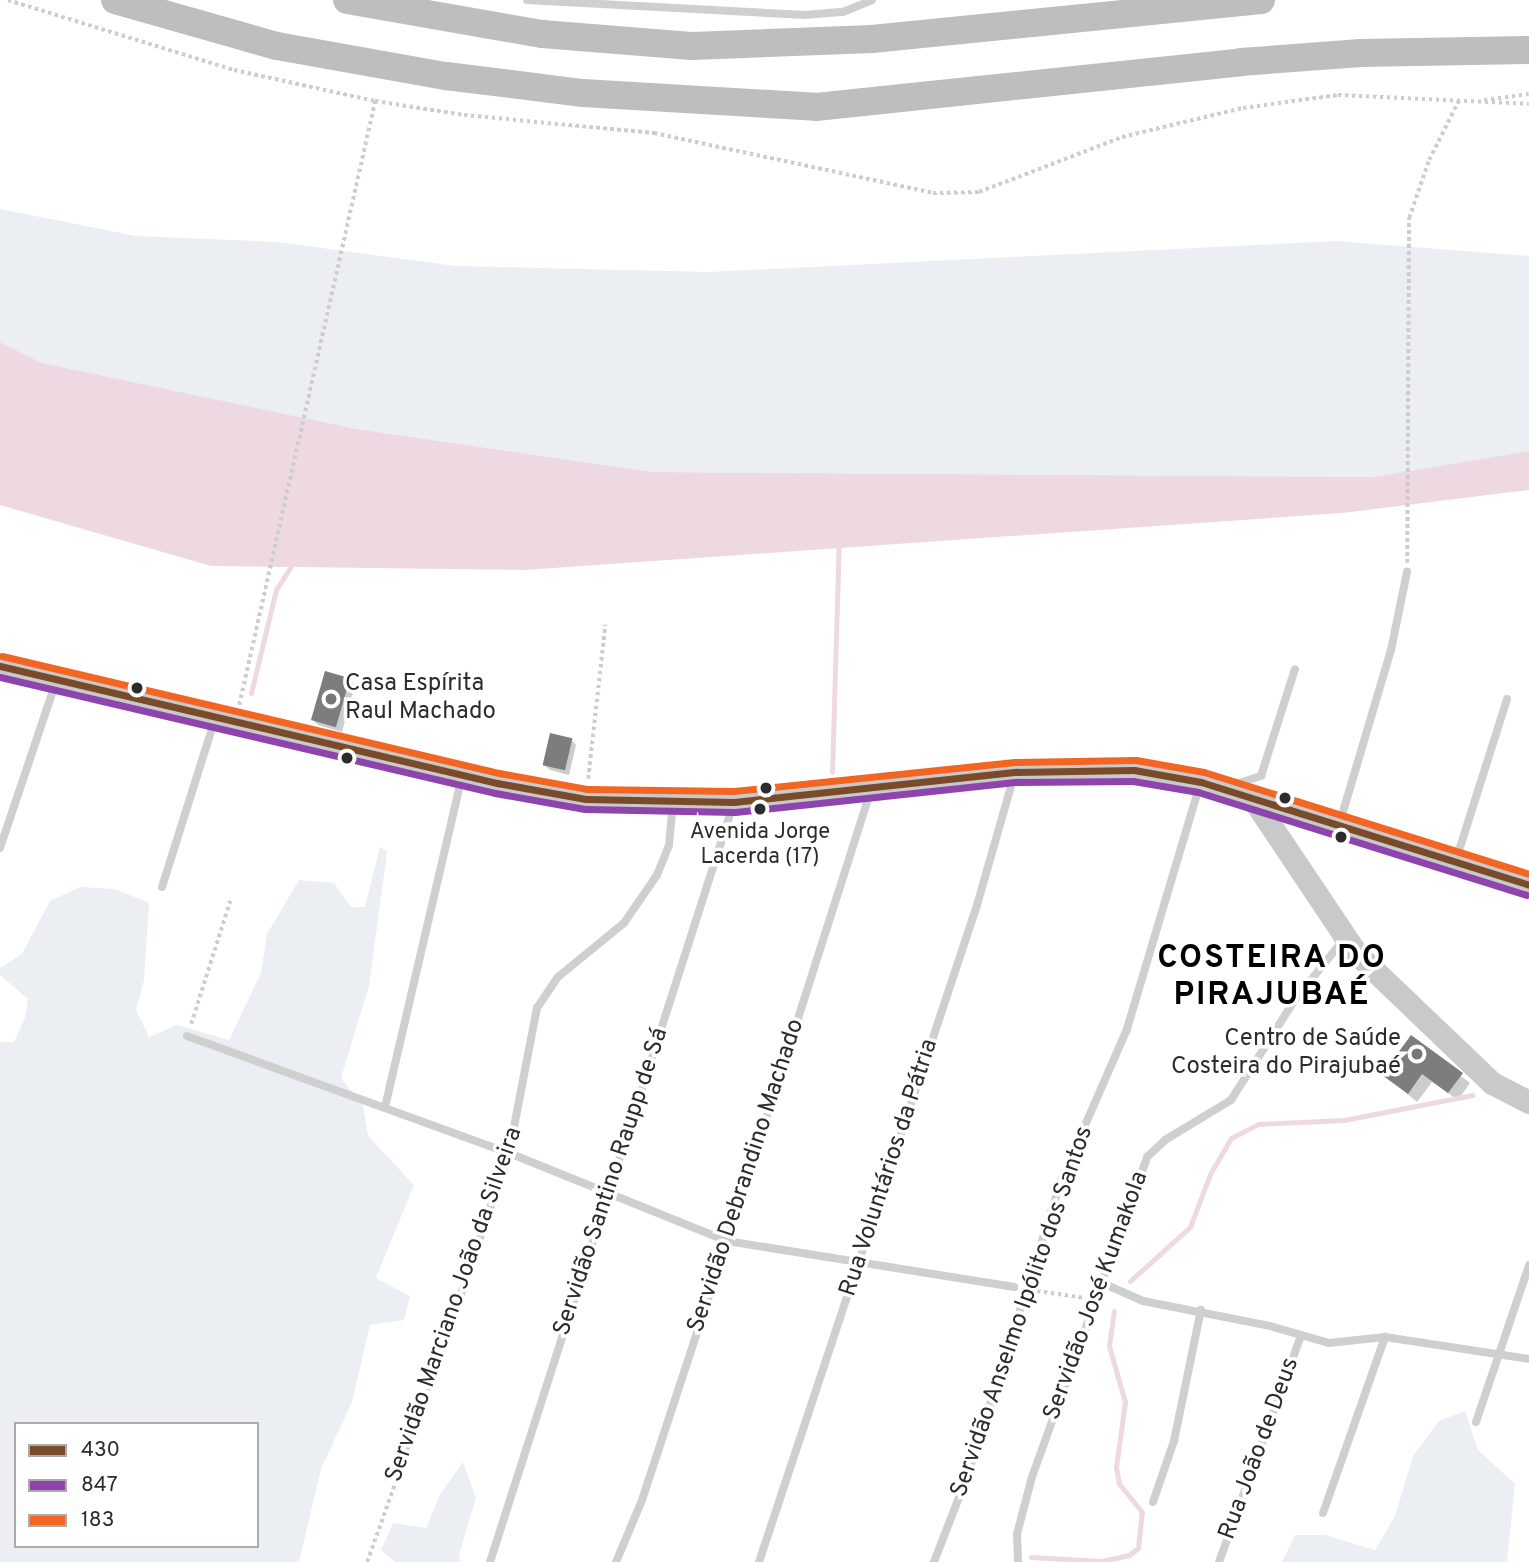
<!DOCTYPE html>
<html>
<head>
<meta charset="utf-8">
<style>
  body { margin:0 }
  #map { position:relative; width:1529px; height:1562px; overflow:hidden; background:#fff; font-family:Overpass,sans-serif }
  div>[style] { position:absolute }
  .green>* { inset:0; background:#ebeef2 }
  .water>* { inset:0; background:#eed9e2 }
  .shadow>* { inset:0; background:#0003 }
  .stream>* { height:5px; margin:-2.5px; padding:0 2.5px; transform-origin:2.5px; border-radius:2.5px; background:#eed9e2 }
  .building>* { inset:0; background:#7d7d7d; transform-origin:0 0 }
  .path>* { height:3.5px; margin-top:-1.75px; transform-origin:0; background:repeating-linear-gradient(90deg,#cdcdcd 0 3.5px,transparent 0 7px) }
  .lane>* { height:8px; margin:-4px; padding:0 4px; transform-origin:4px; border-radius:4px; background:#cfcfcf }
  .secondary>* { height:23px; margin:-11.5px; padding:0 11.5px; transform-origin:11.5px; border-radius:11.5px; background:#c9c9c9 }
  .highway>* { height:28px; margin:-14px; padding:0 14px; transform-origin:14px; border-radius:14px; background:#bebebe }
  .bus-1>* { height:7px; margin:-3.5px; padding:0 3.5px; transform-origin:3.5px; border-radius:3.5px; background:#7a4b2a }
  .bus-2>* { height:7px; margin:-3.5px; padding:0 3.5px; transform-origin:3.5px; border-radius:3.5px; background:#8e44ad }
  .bus-3>* { height:7px; margin:-3.5px; padding:0 3.5px; transform-origin:3.5px; border-radius:3.5px; background:#f26522 }
  .dots>* { width:19px; height:19px; translate:-50% -50%; box-sizing:border-box; border:4px solid #fff; border-radius:50% }
  span { translate:-50% -50%; white-space:nowrap; text-align:center; line-height:1.15; -webkit-text-stroke:7px #fff; paint-order:stroke }
  .bus-label { font-size:22px; color:#2c2c2c }
  .poi-label { font-size:24px; color:#2c2c2c }
  .left { translate:0 -50%; text-align:left }
  .right { translate:-100% -50%; text-align:right }
  .street-label { font-size:24px; color:#2c2c2c }
  .district-label { font-size:32px; color:#000; font-weight:700; letter-spacing:2px }
  .legend { position:absolute; left:14px; top:1422px; width:245px; height:126px; box-sizing:border-box; background:#fff; border:2px solid #ababab; margin:0; padding:9px 12px; list-style:none; font-size:21px; color:#2c2c2c }
  .legend li { display:flex; align-items:center; gap:14px; height:35px }
  .legend b { width:35px; border:2px solid #ababab }
</style>
</head>
<body>
<div id="map">
  <div class="green">
    <i style="clip-path:polygon(0 209px,136px 236px,277px 242px,456px 266px,709px 272px,1336px 241px,1529px 256px,1529px 451px,1373px 477px,653px 472px,357px 429px,42px 363px,0 342px)"></i>
    <i style="clip-path:polygon(evenodd,380px 847px,387px 852px,369px 986px,341px 1078px,363px 1106px,368px 1136px,414px 1185px,376px 1278px,410px 1296px,404px 1320px,370px 1325px,352px 1402px,321px 1469px,299px 1562px,0 1562px,0 1042px,14px 1042px,25px 1018px,28px 999px,0 975px,0 968px,22px 954px,50px 901px,80px 887px,115px 889px,149px 903px,144px 980px,136px 1010px,149px 1037px,177px 1025px,229px 1040px,261px 973px,267px 934px,299px 880px,334px 883px,351px 907px,365px 907px,380px 847px,16px 1424px,257px 1424px,257px 1546px,16px 1546px,16px 1424px)"></i>
    <i style="clip-path:polygon(1465px 1411px,1478px 1450px,1515px 1484px,1507px 1562px,1282px 1562px,1295px 1535px,1325px 1535px,1375px 1550px,1395px 1516px,1413px 1456px,1439px 1421px)"></i>
    <i style="clip-path:polygon(463px 1462px,476px 1498px,459px 1555px,461px 1562px,395px 1562px,381px 1550px,393px 1523px,426px 1528px,440px 1495px)"></i>
  </div>
  <div class="water">
    <i style="clip-path:polygon(0 342px,42px 363px,357px 429px,653px 472px,1373px 477px,1529px 451px,1529px 490px,1342px 513px,525px 570px,211px 566px,0 505px)"></i>
  </div>
  <div class="shadow">
    <i style="clip-path:polygon(349px 679px,355px 685px,342px 732px,318px 725px,313px 720px)"></i>
    <i style="clip-path:polygon(571px 739px,576px 745px,569px 775px,550px 770px,544px 765px)"></i>
    <i style="clip-path:polygon(1411px 1038px,1470px 1083px,1458px 1100px,1432px 1082px,1417px 1102px,1385px 1075px)"></i>
  </div>
  <div class="stream">
    <i style="left:251px;top:693px;width:106px;rotate:-76.4deg"></i>
    <i style="left:276px;top:590px;width:31px;rotate:-58deg"></i>
    <i style="left:832px;top:772px;width:231px;rotate:-88.3deg"></i>
    <i style="left:1130px;top:1281px;width:81px;rotate:-42deg"></i>
    <i style="left:1190px;top:1227px;width:57px;rotate:-69.3deg"></i>
    <i style="left:1210px;top:1174px;width:42px;rotate:-59.7deg"></i>
    <i style="left:1231px;top:1138px;width:30px;rotate:-27deg"></i>
    <i style="left:1258px;top:1124px;width:86px;rotate:-2.7deg"></i>
    <i style="left:1344px;top:1120px;width:131px;rotate:-11deg"></i>
    <i style="left:1031px;top:1557px;width:70px;rotate:3.3deg"></i>
    <i style="left:1101px;top:1561px;width:29px;rotate:-12deg"></i>
    <i style="left:1129px;top:1555px;width:11px;rotate:-38deg"></i>
    <i style="left:1138px;top:1548px;width:36px;rotate:-84deg"></i>
    <i style="left:1142px;top:1512px;width:36px;rotate:-129deg"></i>
    <i style="left:1119px;top:1484px;width:17px;rotate:-100deg"></i>
    <i style="left:1116px;top:1467px;width:66px;rotate:-82.1deg"></i>
    <i style="left:1125px;top:1402px;width:58px;rotate:-105.9deg"></i>
    <i style="left:1109px;top:1346px;width:35px;rotate:-82deg"></i>
  </div>
  <div class="building">
    <i style="left:325px;top:671px;width:26px;height:51px;rotate:16deg"></i>
    <i style="left:550px;top:733px;width:23px;height:33px;rotate:13deg"></i>
    <i style="clip-path:polygon(1411px 1035px,1463px 1073px,1448px 1093px,1422px 1074px,1408px 1094px,1382px 1075px)"></i>
  </div>
  <div class="path">
    <i style="left:8px;top:0;width:237px;rotate:17.2deg"></i>
    <i style="left:234px;top:70px;width:144px;rotate:12.4deg"></i>
    <i style="left:375px;top:101px;width:90px;rotate:8.9deg"></i>
    <i style="left:464px;top:115px;width:191px;rotate:5.4deg"></i>
    <i style="left:654px;top:133px;width:285px;rotate:12.1deg"></i>
    <i style="left:933px;top:193px;width:46px;rotate:-1.2deg"></i>
    <i style="left:979px;top:192px;width:153px;rotate:-21deg"></i>
    <i style="left:1122px;top:137px;width:124px;rotate:-13.5deg"></i>
    <i style="left:1243px;top:108px;width:96px;rotate:-7.8deg"></i>
    <i style="left:1338px;top:95px;width:191px;rotate:2.7deg"></i>
    <i style="left:1484px;top:100px;width:45px;rotate:-7.6deg"></i>
    <i style="left:1407px;top:563px;width:345px;rotate:-89.7deg"></i>
    <i style="left:1409px;top:218px;width:61px;rotate:-71deg"></i>
    <i style="left:1429px;top:160px;width:67px;rotate:-63.4deg"></i>
    <i style="left:239px;top:705px;width:619px;rotate:-77.31deg"></i>
    <i style="left:588px;top:779px;width:155px;rotate:-83.7deg"></i>
    <i style="left:191px;top:1024px;width:129px;rotate:-72.4deg"></i>
    <i style="left:1037px;top:1291px;width:49px;rotate:8.3deg"></i>
    <i style="left:367px;top:1562px;width:194px;rotate:-70.4deg"></i>
  </div>
  <div class="lane">
    <i style="left:527px;top:0;width:278px;rotate:3.1deg"></i>
    <i style="left:805px;top:15px;width:38px;rotate:-5deg"></i>
    <i style="left:843px;top:12px;width:31px;rotate:-22deg"></i>
    <i style="left:1230px;top:786px;width:33px;rotate:-18deg"></i>
    <i style="left:1261px;top:776px;width:112px;rotate:-72.4deg"></i>
    <i style="left:1340px;top:822px;width:179px;rotate:-73.5deg"></i>
    <i style="left:1391px;top:650px;width:80px;rotate:-78.4deg"></i>
    <i style="left:0;top:848px;width:175px;rotate:-71.4deg"></i>
    <i style="left:1456px;top:860px;width:169px;rotate:-72.4deg"></i>
    <i style="left:162px;top:887px;width:176px;rotate:-72.5deg"></i>
    <i style="left:187px;top:1036px;width:343px;rotate:20deg"></i>
    <i style="left:509px;top:1153px;width:235px;rotate:22deg"></i>
    <i style="left:727px;top:1241px;width:291px;rotate:9.1deg"></i>
    <i style="left:385px;top:1107px;width:340px;rotate:-76.9deg"></i>
    <i style="left:1100px;top:1282px;width:47px;rotate:23.8deg"></i>
    <i style="left:1143px;top:1301px;width:129px;rotate:11.1deg"></i>
    <i style="left:1270px;top:1326px;width:61px;rotate:16.1deg"></i>
    <i style="left:1329px;top:1343px;width:56px;rotate:-6.1deg"></i>
    <i style="left:1385px;top:1337px;width:146px;rotate:8.7deg"></i>
    <i style="left:435px;top:1370px;width:229px;rotate:-71.2deg"></i>
    <i style="left:509px;top:1153px;width:148px;rotate:-79.1deg"></i>
    <i style="left:537px;top:1008px;width:37px;rotate:-56deg"></i>
    <i style="left:558px;top:977px;width:85px;rotate:-39.3deg"></i>
    <i style="left:624px;top:923px;width:58px;rotate:-55.5deg"></i>
    <i style="left:657px;top:875px;width:32px;rotate:-68deg"></i>
    <i style="left:669px;top:845px;width:43px;rotate:-84.7deg"></i>
    <i style="left:1476px;top:1422px;width:166px;rotate:-71.3deg"></i>
    <i style="left:1153px;top:1502px;width:65px;rotate:-71deg"></i>
    <i style="left:1174px;top:1441px;width:134px;rotate:-78.4deg"></i>
    <i style="left:1323px;top:1513px;width:187px;rotate:-70.6deg"></i>
    <i style="left:490px;top:1562px;width:795px;rotate:-72.2deg"></i>
    <i style="left:616px;top:1562px;width:67px;rotate:-67.2deg"></i>
    <i style="left:642px;top:1500px;width:273px;rotate:-71.8deg"></i>
    <i style="left:727px;top:1241px;width:472px;rotate:-72.3deg"></i>
    <i style="left:759px;top:1562px;width:692px;rotate:-71.64deg"></i>
    <i style="left:977px;top:905px;width:134px;rotate:-74deg"></i>
    <i style="left:934px;top:1562px;width:94px;rotate:-68.9deg"></i>
    <i style="left:968px;top:1474px;width:311px;rotate:-72.4deg"></i>
    <i style="left:1062px;top:1178px;width:163px;rotate:-66.4deg"></i>
    <i style="left:1127px;top:1029px;width:256px;rotate:-73.4deg"></i>
    <i style="left:1018px;top:1562px;width:28px;rotate:-92deg"></i>
    <i style="left:1017px;top:1534px;width:59px;rotate:-75.3deg"></i>
    <i style="left:1032px;top:1477px;width:340px;rotate:-70.2deg"></i>
    <i style="left:1147px;top:1157px;width:25px;rotate:-43deg"></i>
    <i style="left:1165px;top:1140px;width:77px;rotate:-31.2deg"></i>
    <i style="left:1231px;top:1100px;width:117px;rotate:-57.5deg"></i>
    <i style="left:1294px;top:1001px;width:80px;rotate:-51.1deg"></i>
    <i style="left:1219px;top:1562px;width:240px;rotate:-70.1deg"></i>
  </div>
  <div class="secondary">
    <i style="left:0;top:666px;width:511px;rotate:13.25deg"></i>
    <i style="left:497px;top:783px;width:90px;rotate:10.2deg"></i>
    <i style="left:586px;top:799px;width:148px;rotate:1.2deg"></i>
    <i style="left:734px;top:802px;width:284px;rotate:-6.1deg"></i>
    <i style="left:1016px;top:772px;width:118px;rotate:-1deg"></i>
    <i style="left:1134px;top:770px;width:68px;rotate:10.2deg"></i>
    <i style="left:1201px;top:782px;width:344px;rotate:17.4deg"></i>
    <i style="left:1253px;top:799px;width:185px;rotate:56.2deg"></i>
    <i style="left:1356px;top:953px;width:188px;rotate:43.7deg"></i>
    <i style="left:1492px;top:1083px;width:42px;rotate:27.2deg"></i>
  </div>
  <div class="highway">
    <i style="left:115px;top:0;width:168px;rotate:15.9deg"></i>
    <i style="left:277px;top:46px;width:172px;rotate:10.1deg"></i>
    <i style="left:446px;top:76px;width:138px;rotate:7.1deg"></i>
    <i style="left:583px;top:93px;width:233px;rotate:3.4deg"></i>
    <i style="left:816px;top:107px;width:427px;rotate:-6deg"></i>
    <i style="left:1241px;top:62px;width:120px;rotate:-4.3deg"></i>
    <i style="left:1361px;top:53px;width:168px;rotate:-1deg"></i>
    <i style="left:347px;top:0;width:198px;rotate:9.9deg"></i>
    <i style="left:542px;top:34px;width:150px;rotate:4.6deg"></i>
    <i style="left:692px;top:46px;width:180px;rotate:-2.2deg"></i>
    <i style="left:872px;top:39px;width:391px;rotate:-5.7deg"></i>
  </div>
  <div class="bus-1">
    <i style="left:0;top:666px;width:511px;rotate:13.25deg"></i>
    <i style="left:497px;top:783px;width:90px;rotate:10.2deg"></i>
    <i style="left:586px;top:799px;width:148px;rotate:1.2deg"></i>
    <i style="left:734px;top:802px;width:284px;rotate:-6.1deg"></i>
    <i style="left:1016px;top:772px;width:118px;rotate:-1deg"></i>
    <i style="left:1134px;top:770px;width:68px;rotate:10.2deg"></i>
    <i style="left:1201px;top:782px;width:344px;rotate:17.4deg"></i>
  </div>
  <div class="bus-2">
    <i style="left:0;top:677px;width:508px;rotate:13.19deg"></i>
    <i style="left:495px;top:793px;width:91px;rotate:10.1deg"></i>
    <i style="left:585px;top:809px;width:150px;rotate:1.1deg"></i>
    <i style="left:735px;top:812px;width:284px;rotate:-6.1deg"></i>
    <i style="left:1017px;top:782px;width:116px;rotate:-0.5deg"></i>
    <i style="left:1133px;top:781px;width:66px;rotate:9.6deg"></i>
    <i style="left:1198px;top:792px;width:344px;rotate:17.4deg"></i>
  </div>
  <div class="bus-3">
    <i style="left:2px;top:656px;width:511px;rotate:13.25deg"></i>
    <i style="left:499px;top:773px;width:89px;rotate:10.3deg"></i>
    <i style="left:587px;top:789px;width:147px;rotate:0.8deg"></i>
    <i style="left:734px;top:791px;width:282px;rotate:-5.9deg"></i>
    <i style="left:1015px;top:762px;width:121px;rotate:-0.9deg"></i>
    <i style="left:1136px;top:760px;width:69px;rotate:10deg"></i>
    <i style="left:1204px;top:772px;width:341px;rotate:17.4deg"></i>
  </div>
  <div class="dots">
    <i style="left:137px;top:688px;background:#2c2c2c"></i>
    <i style="left:331px;top:699px;background:#767676"></i>
    <i style="left:347px;top:758px;background:#2c2c2c"></i>
    <i style="left:766px;top:788px;background:#2c2c2c"></i>
    <i style="left:1285px;top:798px;background:#2c2c2c"></i>
    <i style="left:760px;top:809px;background:#2c2c2c"></i>
    <i style="left:1341px;top:837px;background:#2c2c2c"></i>
    <i style="left:1417px;top:1054px;background:#767676"></i>
  </div>
  <div class="bus-label">
    <span style="left:760px;top:845px">Avenida Jorge<br>Lacerda (17)</span>
  </div>
  <div class="poi-label">
    <span class="left" style="left:345px;top:699px">Casa Espírita<br>Raul Machado</span>
    <span class="right" style="left:1401px;top:1054px">Centro de Saúde<br>Costeira do Pirajubaé</span>
  </div>
  <div class="street-label">
    <span style="left:890px;top:1168px;rotate:-72deg">Rua Voluntários da Pátria</span>
    <span style="left:747px;top:1176px;rotate:-72deg">Servidão Debrandino Machado</span>
    <span style="left:612px;top:1182px;rotate:-72deg">Servidão Santino Raupp de Sá</span>
    <span style="left:1097px;top:1296px;rotate:-70deg">Servidão José Kumakola</span>
    <span style="left:455px;top:1305px;rotate:-71deg">Servidão Marciano João da Silveira</span>
    <span style="left:1023px;top:1312px;rotate:-71deg">Servidão Anselmo Ipólito dos Santos</span>
    <span style="left:1260px;top:1449px;rotate:-70deg">Rua João de Deus</span>
  </div>
  <div class="district-label">
    <span style="left:1272px;top:978px">COSTEIRA DO<br>PIRAJUBAÉ</span>
  </div>
  <ul class="legend">
  <li><b style="height:9px;background:#7a4b2a"></b>430</li>
  <li><b style="height:9px;background:#8e44ad"></b>847</li>
  <li><b style="height:9px;background:#f26522"></b>183</li>
  </ul>
</div>
</body>
</html>
